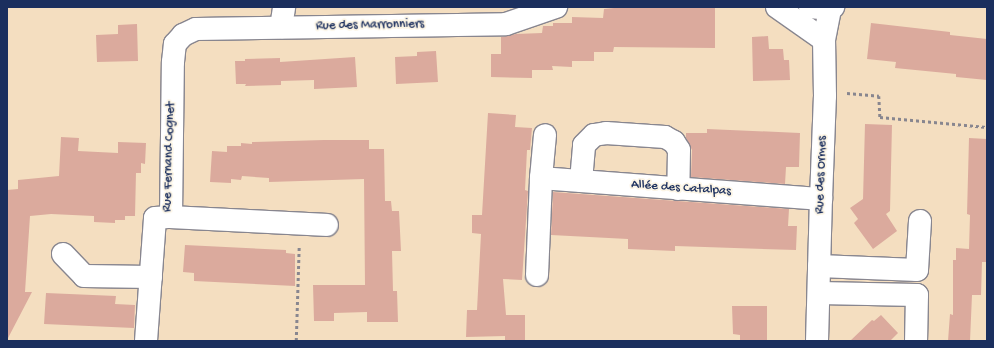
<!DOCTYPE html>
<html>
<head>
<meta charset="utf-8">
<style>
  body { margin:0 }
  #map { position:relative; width:994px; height:348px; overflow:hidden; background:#f4dec0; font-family:"Gochi Hand",sans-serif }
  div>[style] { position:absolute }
  .building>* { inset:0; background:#dbaa9d }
  .path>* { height:2.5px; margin-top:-1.25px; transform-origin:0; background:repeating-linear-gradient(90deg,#88868f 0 3px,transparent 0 6px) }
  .roads { filter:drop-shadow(1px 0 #88868f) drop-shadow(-1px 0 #88868f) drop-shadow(0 1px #88868f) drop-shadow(0 -1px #88868f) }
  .minor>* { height:22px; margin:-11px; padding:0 11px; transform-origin:11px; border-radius:11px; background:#fff }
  span { translate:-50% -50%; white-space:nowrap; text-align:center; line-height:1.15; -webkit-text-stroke:3.5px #fcf5e5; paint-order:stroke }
  .street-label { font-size:13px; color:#1b2f5e }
  .frame { position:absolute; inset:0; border:8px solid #1b2f5e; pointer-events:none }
</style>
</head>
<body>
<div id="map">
  <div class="building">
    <i style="clip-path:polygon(624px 7px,715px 7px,715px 48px,614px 47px,613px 52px,594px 52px,594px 61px,572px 61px,572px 67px,552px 66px,553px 70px,532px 70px,532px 78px,491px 77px,491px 54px,501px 54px,501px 37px,516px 34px,542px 33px,543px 26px,553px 26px,553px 23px,572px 23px,572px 17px,603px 18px,604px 9px)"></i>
    <i style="clip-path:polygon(871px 23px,950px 32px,950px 35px,987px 39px,987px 80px,956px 77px,956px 74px,895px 68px,896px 62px,867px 59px)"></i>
    <i style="clip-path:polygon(137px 24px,138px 61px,97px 62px,96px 35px,118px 34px,118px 25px)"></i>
    <i style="clip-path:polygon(768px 36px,769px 49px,783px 49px,784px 60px,789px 60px,790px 80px,753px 81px,752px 37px)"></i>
    <i style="clip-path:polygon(436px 51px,438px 82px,396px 84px,395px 57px,417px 56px,417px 52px)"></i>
    <i style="clip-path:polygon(355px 57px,357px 87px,314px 89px,314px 80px,281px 81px,281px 85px,245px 86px,246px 84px,236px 84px,235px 61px,245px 61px,245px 59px,280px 58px,280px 62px)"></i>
    <i style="clip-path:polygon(488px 113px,516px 115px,515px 127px,532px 128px,530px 150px,527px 150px,525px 190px,528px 191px,522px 280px,503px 279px,506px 315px,525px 315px,525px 340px,505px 340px,505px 336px,466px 337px,467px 310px,477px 310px,481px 234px,472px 233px,472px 215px,482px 215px)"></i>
    <i style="clip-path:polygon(865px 124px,892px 125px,890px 211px,886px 214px,897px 231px,873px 249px,854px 223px,858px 219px,850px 208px,863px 199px)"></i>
    <i style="clip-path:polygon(707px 129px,800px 133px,799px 167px,786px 167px,785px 184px,691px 177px,692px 150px,686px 138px,686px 133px,707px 133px)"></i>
    <i style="clip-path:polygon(61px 137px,79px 138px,78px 151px,118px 153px,118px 142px,146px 143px,145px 164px,141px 163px,141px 173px,136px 173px,135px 216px,125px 216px,125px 220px,115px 220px,115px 223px,94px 222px,94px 216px,51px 214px,30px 216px,25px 292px,32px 292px,7px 340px,7px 190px,18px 189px,18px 180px,59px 176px)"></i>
    <i style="clip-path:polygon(969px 138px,987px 139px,986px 262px,982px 262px,981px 295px,972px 295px,970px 341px,948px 341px,950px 314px,953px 315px,953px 260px,956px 260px,956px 248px,969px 249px,970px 215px,967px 214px)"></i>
    <i style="clip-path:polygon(324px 140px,369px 140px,369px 149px,384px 149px,385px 201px,391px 201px,392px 211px,399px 211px,401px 251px,392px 251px,393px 291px,397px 291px,398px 322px,367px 322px,367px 312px,334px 313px,334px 321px,314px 321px,313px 285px,365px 285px,364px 179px,269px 182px,269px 178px,242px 176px,241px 180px,231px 179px,231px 183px,210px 182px,212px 151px,227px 152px,227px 146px,241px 146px,241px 143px,252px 144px,252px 142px)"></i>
    <i style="clip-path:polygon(553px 192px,789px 209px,788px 226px,797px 226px,796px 250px,675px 246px,675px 251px,628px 249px,628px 239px,551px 235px)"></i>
    <i style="clip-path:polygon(185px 245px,286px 250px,286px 253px,295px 254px,295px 286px,194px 281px,194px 273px,183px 272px)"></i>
    <i style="clip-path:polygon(46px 293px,116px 296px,115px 304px,135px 305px,134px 328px,44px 324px)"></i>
    <i style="clip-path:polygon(732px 306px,767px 306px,767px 341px,740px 341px,740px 335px,733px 334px)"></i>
    <i style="clip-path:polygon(881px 315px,898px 333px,890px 341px,850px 341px,872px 320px,874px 321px)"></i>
  </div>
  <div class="path">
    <i style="left:847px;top:93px;width:32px;rotate:5deg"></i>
    <i style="left:879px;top:96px;width:21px;rotate:87deg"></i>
    <i style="left:880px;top:117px;width:107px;rotate:5.3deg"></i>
    <i style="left:296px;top:341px;width:95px;rotate:-88.2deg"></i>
  </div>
  <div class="roads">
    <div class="minor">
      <i style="left:777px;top:7px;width:57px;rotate:35.1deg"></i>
      <i style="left:810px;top:7px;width:20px;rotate:6deg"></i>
      <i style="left:830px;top:9px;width:4px;rotate:-34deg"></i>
      <i style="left:281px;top:27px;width:20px;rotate:-81deg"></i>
      <i style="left:541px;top:178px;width:43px;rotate:-84.7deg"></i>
      <i style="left:581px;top:181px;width:36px;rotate:-85deg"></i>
      <i style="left:584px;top:145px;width:14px;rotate:-45deg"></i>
      <i style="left:594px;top:135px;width:12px;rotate:-9deg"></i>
      <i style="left:606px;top:133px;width:59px;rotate:3.9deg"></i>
      <i style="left:665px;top:137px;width:10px;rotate:29deg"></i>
      <i style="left:674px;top:142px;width:9px;rotate:58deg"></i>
      <i style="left:679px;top:150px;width:39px;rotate:91deg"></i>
      <i style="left:171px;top:217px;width:156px;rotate:2.9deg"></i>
      <i style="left:63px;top:254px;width:30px;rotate:46deg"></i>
      <i style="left:84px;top:276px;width:67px;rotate:0.9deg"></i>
      <i style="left:819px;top:266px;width:98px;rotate:2.3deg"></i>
      <i style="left:917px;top:270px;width:49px;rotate:-86.5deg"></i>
      <i style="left:537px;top:275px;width:97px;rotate:-87.6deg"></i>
      <i style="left:541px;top:178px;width:281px;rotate:4.3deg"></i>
      <i style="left:819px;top:293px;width:98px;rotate:1.2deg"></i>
      <i style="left:917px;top:295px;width:46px;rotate:91.2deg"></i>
      <i style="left:146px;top:341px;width:123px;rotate:-85.8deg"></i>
      <i style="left:155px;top:218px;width:16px;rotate:-4deg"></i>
      <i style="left:171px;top:217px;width:155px;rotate:-89.3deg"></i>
      <i style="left:173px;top:62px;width:18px;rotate:-84deg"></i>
      <i style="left:175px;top:44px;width:12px;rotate:-48deg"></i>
      <i style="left:183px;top:35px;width:14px;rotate:-25deg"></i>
      <i style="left:196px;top:29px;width:310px;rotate:-0.9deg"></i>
      <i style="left:506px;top:24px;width:53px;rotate:-18.8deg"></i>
      <i style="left:817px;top:341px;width:142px;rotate:-88.4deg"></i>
      <i style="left:821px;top:199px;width:103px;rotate:-87.8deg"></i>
      <i style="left:825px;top:96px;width:56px;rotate:-91deg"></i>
      <i style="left:824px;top:40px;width:32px;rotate:-79deg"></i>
    </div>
  </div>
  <div class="street-label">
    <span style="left:370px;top:26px;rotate:-1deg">Rue des Marronniers</span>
    <span style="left:170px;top:157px;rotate:-88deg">Rue Fernand Cognet</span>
    <span style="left:822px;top:175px;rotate:-88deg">Rue des Ormes</span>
    <span style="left:681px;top:189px;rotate:4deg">Allée des Catalpas</span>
  </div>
  <div class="frame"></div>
</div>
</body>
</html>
